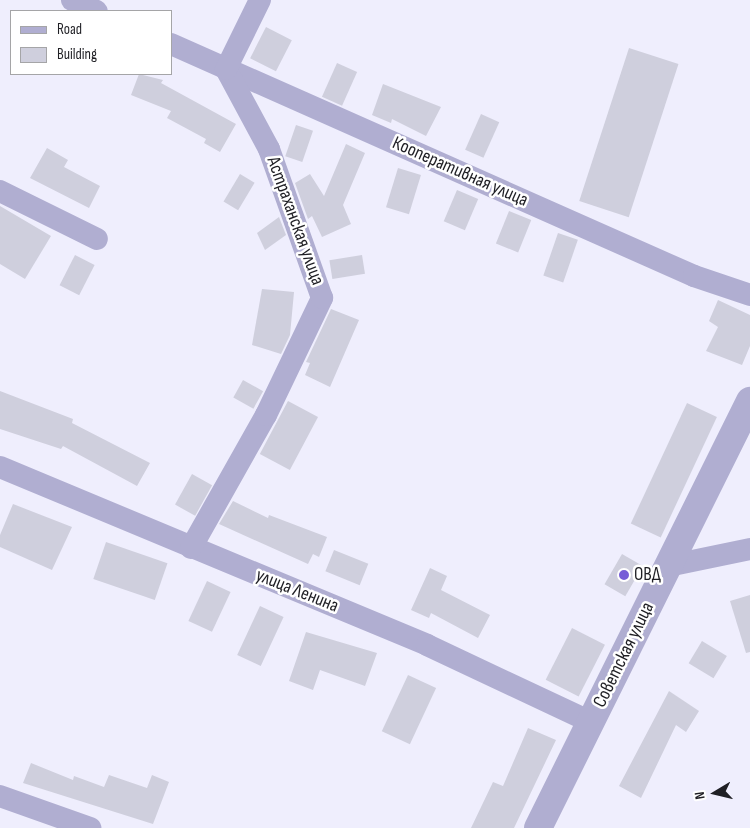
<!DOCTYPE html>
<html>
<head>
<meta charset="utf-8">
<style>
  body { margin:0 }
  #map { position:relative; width:750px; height:828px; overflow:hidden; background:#efeefd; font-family:"Sofia Sans Condensed",sans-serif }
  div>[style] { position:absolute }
  .building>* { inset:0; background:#cfcfdd; transform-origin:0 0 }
  .minor>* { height:22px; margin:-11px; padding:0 11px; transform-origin:11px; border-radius:11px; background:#b0aed1 }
  .tertiary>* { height:28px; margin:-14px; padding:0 14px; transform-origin:14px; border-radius:14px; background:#b0aed1 }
  .dots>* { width:14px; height:14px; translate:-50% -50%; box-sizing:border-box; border:2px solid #fff; border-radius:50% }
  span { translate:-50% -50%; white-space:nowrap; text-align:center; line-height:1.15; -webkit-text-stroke:5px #fff; paint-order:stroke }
  .street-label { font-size:19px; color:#1f1f24 }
  .poi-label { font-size:19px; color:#1f1f24 }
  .left { translate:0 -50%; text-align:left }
  .legend { position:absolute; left:10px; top:10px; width:162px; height:65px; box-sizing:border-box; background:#fff; border:1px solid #a5a5a7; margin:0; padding:6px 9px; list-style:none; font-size:15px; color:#1f1f24 }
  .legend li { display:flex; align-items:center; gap:10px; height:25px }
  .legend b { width:25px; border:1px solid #a5a5a7 }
  .north { position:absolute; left:690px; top:768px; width:50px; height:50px; -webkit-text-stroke:4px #fff; paint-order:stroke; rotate:261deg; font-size:14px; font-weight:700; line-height:20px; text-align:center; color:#1f1f24 }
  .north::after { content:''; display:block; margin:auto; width:18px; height:22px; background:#1f1f24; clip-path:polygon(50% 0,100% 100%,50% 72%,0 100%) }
</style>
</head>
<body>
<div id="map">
  <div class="building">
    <i style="left:266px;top:27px;width:29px;height:35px;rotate:27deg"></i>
    <i style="left:629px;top:48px;width:52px;height:161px;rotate:18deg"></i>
    <i style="left:337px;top:63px;width:22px;height:37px;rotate:24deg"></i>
    <i style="clip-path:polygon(139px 74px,163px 80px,161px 83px,236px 124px,220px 152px,204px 143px,206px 139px,167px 118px,171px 111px,131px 95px)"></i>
    <i style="clip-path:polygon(383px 84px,441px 107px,426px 136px,392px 119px,391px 123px,372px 115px)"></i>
    <i style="left:481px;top:114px;width:20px;height:39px;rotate:24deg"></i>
    <i style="left:296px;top:125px;width:18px;height:33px;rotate:19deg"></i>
    <i style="clip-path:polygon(346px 144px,365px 153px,343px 205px,351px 224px,322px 237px,312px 216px,308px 219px,295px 183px,310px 174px,324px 196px)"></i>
    <i style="clip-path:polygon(47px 148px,68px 160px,64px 167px,100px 186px,89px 208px,30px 178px)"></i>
    <i style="left:398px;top:168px;width:24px;height:41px;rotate:17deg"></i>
    <i style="left:240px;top:174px;width:17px;height:32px;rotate:31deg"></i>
    <i style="left:457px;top:190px;width:23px;height:34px;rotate:23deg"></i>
    <i style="clip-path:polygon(0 206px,51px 236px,25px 279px,0 264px)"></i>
    <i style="left:509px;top:211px;width:24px;height:35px;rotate:22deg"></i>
    <i style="clip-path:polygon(279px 217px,286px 235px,265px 250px,257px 233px)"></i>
    <i style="left:558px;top:233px;width:21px;height:45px;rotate:19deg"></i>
    <i style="left:75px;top:255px;width:22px;height:34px;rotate:27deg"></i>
    <i style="left:362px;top:255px;width:19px;height:33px;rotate:81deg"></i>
    <i style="clip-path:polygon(262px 289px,294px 292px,290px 335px,281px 354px,252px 345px)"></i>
    <i style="clip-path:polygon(718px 300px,750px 315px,750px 346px,742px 365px,706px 351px,718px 327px,709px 321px)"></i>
    <i style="clip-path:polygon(331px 309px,359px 320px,330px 387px,305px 375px,310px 363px,306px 362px)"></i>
    <i style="left:243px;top:380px;width:23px;height:20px;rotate:29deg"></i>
    <i style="clip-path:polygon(0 391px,73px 419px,72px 423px,150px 463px,137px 486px,63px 446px,61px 449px,0 429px)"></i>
    <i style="left:288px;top:401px;width:34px;height:60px;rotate:28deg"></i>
    <i style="left:687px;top:403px;width:33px;height:133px;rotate:25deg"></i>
    <i style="left:192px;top:474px;width:23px;height:35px;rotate:29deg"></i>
    <i style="clip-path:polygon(233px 501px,268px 518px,269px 515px,327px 537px,319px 557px,313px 554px,308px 564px,219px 524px)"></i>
    <i style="clip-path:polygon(13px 504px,72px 527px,52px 570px,0 547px,0 535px)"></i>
    <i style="left:106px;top:542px;width:65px;height:39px;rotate:19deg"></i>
    <i style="left:334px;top:550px;width:37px;height:23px;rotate:22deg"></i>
    <i style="left:622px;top:554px;width:24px;height:35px;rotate:30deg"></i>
    <i style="clip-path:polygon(430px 568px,447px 576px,441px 590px,490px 615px,478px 638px,431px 613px,429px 618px,411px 610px)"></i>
    <i style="left:207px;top:581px;width:26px;height:44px;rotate:25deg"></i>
    <i style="clip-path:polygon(750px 595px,750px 652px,746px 653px,730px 601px)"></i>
    <i style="left:260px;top:606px;width:26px;height:54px;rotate:25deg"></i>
    <i style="left:572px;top:628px;width:37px;height:58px;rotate:27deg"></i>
    <i style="clip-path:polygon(306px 632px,377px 653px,365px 686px,320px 670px,313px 690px,289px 681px)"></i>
    <i style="left:702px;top:641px;width:29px;height:26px;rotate:31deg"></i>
    <i style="left:408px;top:675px;width:31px;height:62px;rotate:25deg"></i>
    <i style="clip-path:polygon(669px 691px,699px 711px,686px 732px,676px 725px,641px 798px,619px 786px)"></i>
    <i style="clip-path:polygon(528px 728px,556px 740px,514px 828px,471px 828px,493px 782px,503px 786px)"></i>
    <i style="clip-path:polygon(31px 763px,73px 780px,74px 776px,104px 787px,109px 775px,147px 788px,152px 775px,169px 782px,153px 824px,23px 783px)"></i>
  </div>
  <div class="minor">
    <i style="left:72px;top:0;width:27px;rotate:24deg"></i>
    <i style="left:171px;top:44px;width:572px;rotate:23.92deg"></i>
    <i style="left:694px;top:276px;width:59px;rotate:18.7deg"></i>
    <i style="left:0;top:191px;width:108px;rotate:26.3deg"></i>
    <i style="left:0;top:467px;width:463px;rotate:22.6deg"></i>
    <i style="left:427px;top:645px;width:181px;rotate:25.2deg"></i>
    <i style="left:191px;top:548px;width:153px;rotate:-60.6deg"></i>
    <i style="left:266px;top:415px;width:130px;rotate:-64.4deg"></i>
    <i style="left:322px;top:298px;width:158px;rotate:-109.6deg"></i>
    <i style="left:269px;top:149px;width:91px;rotate:-118.3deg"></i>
    <i style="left:226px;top:69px;width:77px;rotate:-63.8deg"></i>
    <i style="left:668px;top:566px;width:84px;rotate:-11.7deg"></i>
    <i style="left:0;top:796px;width:96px;rotate:19.6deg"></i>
  </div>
  <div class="tertiary">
    <i style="left:538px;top:828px;width:477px;rotate:-63.6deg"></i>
  </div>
  <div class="dots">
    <i style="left:624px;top:575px;background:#765dd7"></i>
  </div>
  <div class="street-label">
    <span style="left:460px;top:172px;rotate:24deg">Кооперативная улица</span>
    <span style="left:295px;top:221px;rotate:70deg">Астраханская улица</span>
    <span style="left:297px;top:591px;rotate:22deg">улица Ленина</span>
    <span style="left:624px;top:655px;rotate:-64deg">Советская улица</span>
  </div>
  <div class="poi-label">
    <span class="left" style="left:634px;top:575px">ОВД</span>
  </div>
  <ul class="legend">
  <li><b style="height:6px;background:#b0aed1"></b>Road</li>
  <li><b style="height:14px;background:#cfcfdd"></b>Building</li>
  </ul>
  <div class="north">N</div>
</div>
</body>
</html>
